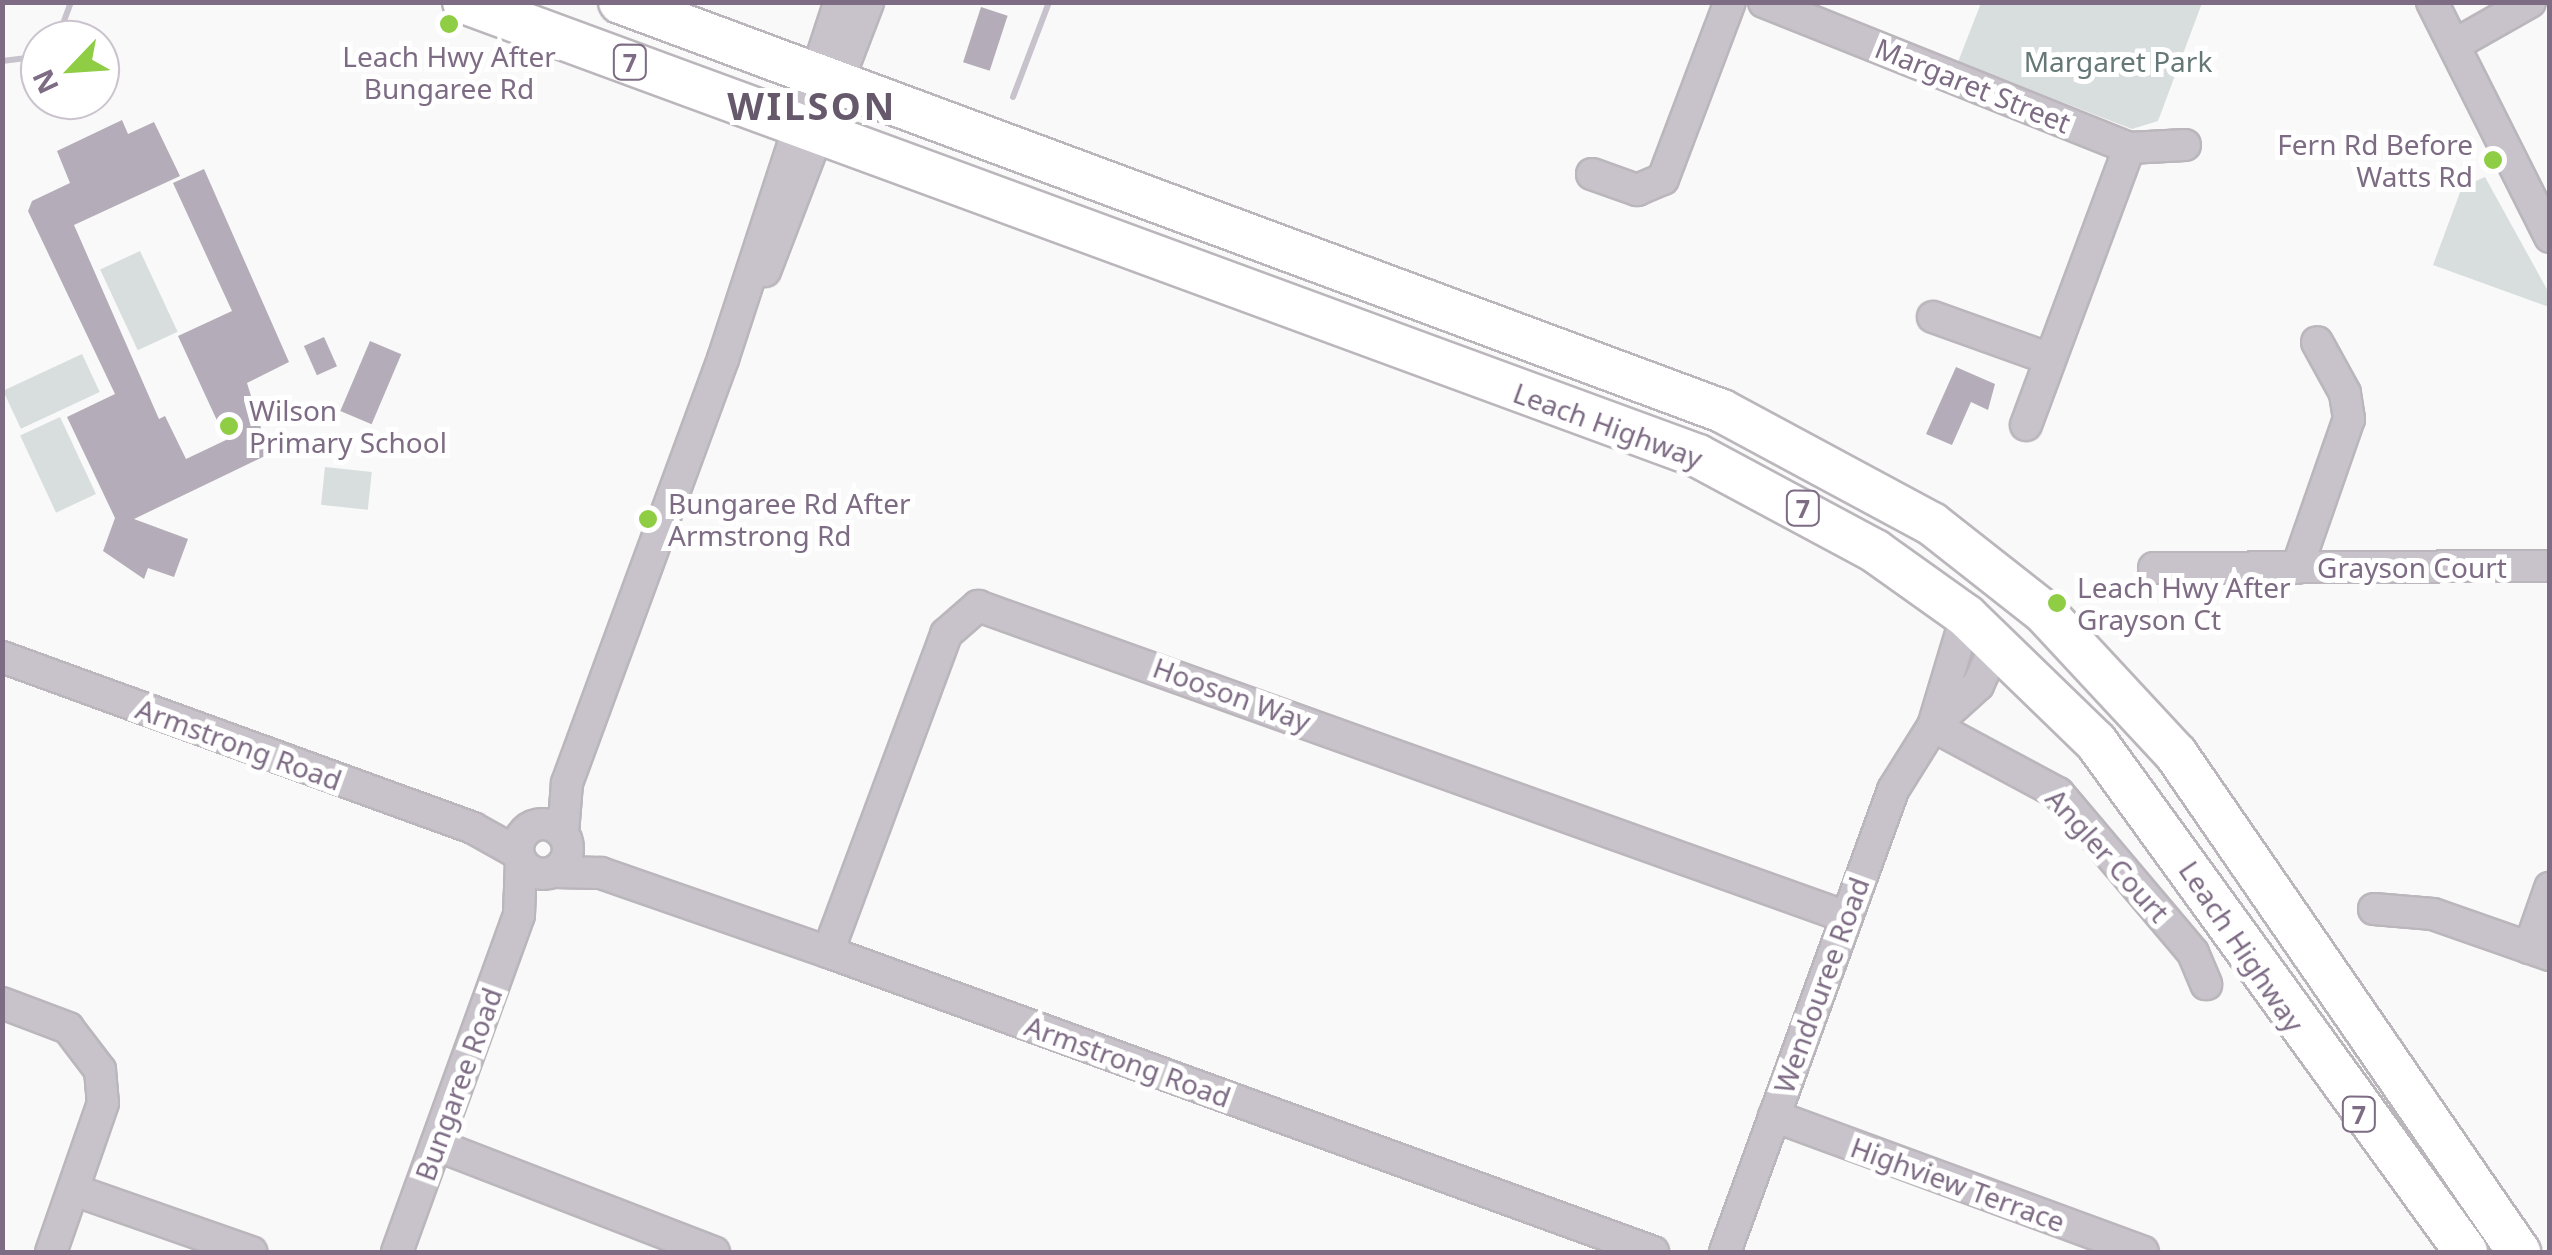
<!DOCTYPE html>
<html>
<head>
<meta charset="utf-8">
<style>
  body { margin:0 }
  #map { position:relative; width:2552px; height:1255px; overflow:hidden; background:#f8f9f8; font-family:"Noto Sans",sans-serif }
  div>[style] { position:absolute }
  .green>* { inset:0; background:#d7dedd; transform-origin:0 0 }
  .stream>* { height:6px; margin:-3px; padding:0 3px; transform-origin:3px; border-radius:3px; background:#c7c2cc }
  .building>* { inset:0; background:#b4acb8; transform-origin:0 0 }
  .roads { filter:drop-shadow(2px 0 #bbb6bc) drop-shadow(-2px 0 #bbb6bc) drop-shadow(0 2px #bbb6bc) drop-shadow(0 -2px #bbb6bc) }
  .minor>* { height:30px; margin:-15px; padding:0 15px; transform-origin:15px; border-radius:15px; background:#c8c3ca }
  .minor>.ring { margin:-15px; padding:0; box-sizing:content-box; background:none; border:30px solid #c8c3ca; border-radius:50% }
  .highway>* { height:42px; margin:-21px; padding:0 21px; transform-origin:21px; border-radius:21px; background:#fff }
  .dots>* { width:28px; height:28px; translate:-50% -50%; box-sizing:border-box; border:5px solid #fff; border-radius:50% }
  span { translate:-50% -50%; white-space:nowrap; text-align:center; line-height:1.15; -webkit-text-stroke:10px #fff; paint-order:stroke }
  .shield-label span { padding:2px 8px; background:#fff; border:2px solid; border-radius:8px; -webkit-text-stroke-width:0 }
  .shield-label { font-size:25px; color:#7d6c84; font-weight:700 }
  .poi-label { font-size:28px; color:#7d6c84 }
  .right { translate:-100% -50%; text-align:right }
  .left { translate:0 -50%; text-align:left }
  .park-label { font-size:28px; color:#677 }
  .street-label { font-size:28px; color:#7d6c84 }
  .district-label { font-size:38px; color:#65596b; font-weight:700; letter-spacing:2.5px }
  .frame { position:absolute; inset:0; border:5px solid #7d6c84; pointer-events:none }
  .north { position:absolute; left:20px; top:20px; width:100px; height:100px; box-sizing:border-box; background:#fff; border:2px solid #cbc4ce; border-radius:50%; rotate:245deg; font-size:28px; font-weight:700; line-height:40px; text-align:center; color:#7d6c84 }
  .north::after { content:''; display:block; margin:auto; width:35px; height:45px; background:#8ecd44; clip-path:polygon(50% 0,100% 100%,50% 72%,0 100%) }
</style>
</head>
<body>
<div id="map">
  <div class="green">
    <i style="clip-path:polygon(1981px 3px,1981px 2px,2202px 3px,2158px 121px,2132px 129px,1958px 62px)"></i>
    <i style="clip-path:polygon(2485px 177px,2549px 293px,2549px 307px,2433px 265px,2462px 187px)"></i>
    <i style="left:140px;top:251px;width:89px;height:44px;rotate:65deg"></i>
    <i style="left:82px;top:354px;width:42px;height:87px;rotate:65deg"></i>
    <i style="left:60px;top:417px;width:85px;height:44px;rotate:65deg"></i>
    <i style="left:325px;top:467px;width:47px;height:38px;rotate:6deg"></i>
  </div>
  <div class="stream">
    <i style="left:57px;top:40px;width:40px;rotate:-69.8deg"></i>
    <i style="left:2px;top:61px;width:38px;rotate:-7deg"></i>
    <i style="left:1013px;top:97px;width:102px;rotate:-69.2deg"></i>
  </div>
  <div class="building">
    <i style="left:981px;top:7px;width:28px;height:58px;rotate:18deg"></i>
    <i style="clip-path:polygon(122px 120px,128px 134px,154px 122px,180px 176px,74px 225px,159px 419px,165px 416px,186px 459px,226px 440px,178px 336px,232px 311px,173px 183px,204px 169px,289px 362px,247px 383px,269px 454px,134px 519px,188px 539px,174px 577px,148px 568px,144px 579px,103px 551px,115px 518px,67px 417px,115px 394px,28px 211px,32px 201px,70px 183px,57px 151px)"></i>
    <i style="left:324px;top:337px;width:32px;height:22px;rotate:66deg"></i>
    <i style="left:370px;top:341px;width:34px;height:76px;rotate:23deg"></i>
    <i style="clip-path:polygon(1956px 367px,1995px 384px,1988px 410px,1971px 402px,1952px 445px,1926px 434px)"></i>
  </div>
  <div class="roads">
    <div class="minor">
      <i style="left:1764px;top:2px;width:393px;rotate:21.8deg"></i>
      <i style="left:2129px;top:148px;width:56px;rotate:-3.1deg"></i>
      <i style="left:2432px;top:2px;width:263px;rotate:63.3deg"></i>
      <i style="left:2456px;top:44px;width:85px;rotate:-29.6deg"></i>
      <i style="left:1592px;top:174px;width:48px;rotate:19.6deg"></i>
      <i style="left:1637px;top:190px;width:28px;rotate:-23deg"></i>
      <i style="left:1663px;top:179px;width:189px;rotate:-69.3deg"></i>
      <i style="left:765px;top:271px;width:288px;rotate:-69deg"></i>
      <i style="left:1933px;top:317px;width:124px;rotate:19.7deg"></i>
      <i style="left:2026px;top:425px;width:296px;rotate:-69.6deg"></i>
      <i style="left:2154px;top:568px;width:396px;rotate:-0.3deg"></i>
      <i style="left:2297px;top:568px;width:158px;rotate:-70.8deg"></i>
      <i style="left:2349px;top:419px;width:26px;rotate:-99deg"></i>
      <i style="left:2345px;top:393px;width:58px;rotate:-118.8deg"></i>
      <i style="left:2px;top:657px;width:501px;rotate:19.95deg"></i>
      <i style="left:473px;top:828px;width:51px;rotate:29.1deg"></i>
      <i style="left:1934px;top:723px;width:112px;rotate:-73.3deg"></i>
      <i style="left:1933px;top:726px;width:142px;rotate:28.2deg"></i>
      <i style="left:2058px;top:793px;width:209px;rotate:49.8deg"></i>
      <i style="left:2193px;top:953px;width:34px;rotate:67deg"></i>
      <i class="ring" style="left:518px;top:824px;width:20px;height:20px"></i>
      <i style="left:563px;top:833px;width:50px;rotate:-85.4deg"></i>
      <i style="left:567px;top:783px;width:452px;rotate:-69.8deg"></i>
      <i style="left:723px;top:359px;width:376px;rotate:-71.9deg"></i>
      <i style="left:555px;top:872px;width:46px;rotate:1.2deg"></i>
      <i style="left:601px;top:873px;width:240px;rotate:19.2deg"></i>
      <i style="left:828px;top:952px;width:878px;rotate:19.98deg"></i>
      <i style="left:2374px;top:909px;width:59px;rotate:4.8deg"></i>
      <i style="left:2433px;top:914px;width:124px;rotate:19.3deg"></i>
      <i style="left:2529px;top:948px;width:64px;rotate:-70.7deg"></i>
      <i style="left:828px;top:952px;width:339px;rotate:-69.6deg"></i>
      <i style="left:946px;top:634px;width:43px;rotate:-41.2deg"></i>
      <i style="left:978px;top:606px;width:922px;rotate:19.71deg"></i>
      <i style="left:2px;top:1003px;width:71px;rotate:20.7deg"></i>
      <i style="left:68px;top:1028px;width:53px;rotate:52.7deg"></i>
      <i style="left:100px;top:1070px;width:33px;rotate:85deg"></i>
      <i style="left:103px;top:1103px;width:158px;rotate:109.2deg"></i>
      <i style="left:1774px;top:1116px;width:393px;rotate:20.2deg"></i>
      <i style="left:436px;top:1145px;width:298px;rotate:21.1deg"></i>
      <i style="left:74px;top:1190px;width:188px;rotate:19.3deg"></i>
      <i style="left:397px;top:1252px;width:358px;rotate:-70.1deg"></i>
      <i style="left:519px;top:915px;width:54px;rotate:-87.9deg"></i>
      <i style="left:1725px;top:1252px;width:492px;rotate:-70deg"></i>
      <i style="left:1893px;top:790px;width:75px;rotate:-58deg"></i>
      <i style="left:1933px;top:726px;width:61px;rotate:-42.3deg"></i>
      <i style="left:1978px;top:685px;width:46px;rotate:-65.7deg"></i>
    </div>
    <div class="highway">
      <i style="left:464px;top:2px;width:1315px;rotate:20.2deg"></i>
      <i style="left:1698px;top:456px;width:201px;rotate:28.2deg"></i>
      <i style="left:1875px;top:551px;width:112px;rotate:35.5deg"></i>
      <i style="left:1966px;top:616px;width:181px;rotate:44.1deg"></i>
      <i style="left:2096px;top:742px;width:630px;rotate:54.04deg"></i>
      <i style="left:620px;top:2px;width:1175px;rotate:20.36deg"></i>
      <i style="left:1722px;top:411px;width:238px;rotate:28.3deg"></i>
      <i style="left:1932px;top:524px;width:142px;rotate:38.2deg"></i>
      <i style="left:2044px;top:612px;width:194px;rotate:47.1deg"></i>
      <i style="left:2176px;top:754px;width:605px;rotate:55.44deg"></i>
    </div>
  </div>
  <div class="dots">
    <i style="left:449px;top:24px;background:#8ecd44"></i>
    <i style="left:2493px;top:160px;background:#8ecd44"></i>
    <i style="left:229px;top:426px;background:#8ecd44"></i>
    <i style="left:648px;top:519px;background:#8ecd44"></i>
    <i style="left:2057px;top:603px;background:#8ecd44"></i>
  </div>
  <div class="shield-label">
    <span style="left:630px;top:62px">7</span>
    <span style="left:1803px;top:508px">7</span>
    <span style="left:2359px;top:1114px">7</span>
  </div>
  <div class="poi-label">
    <span style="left:449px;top:72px">Leach Hwy After<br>Bungaree Rd</span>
    <span class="right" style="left:2473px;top:160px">Fern Rd Before<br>Watts Rd</span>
    <span class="left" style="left:249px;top:426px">Wilson<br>Primary School</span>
    <span class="left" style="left:668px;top:519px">Bungaree Rd After<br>Armstrong Rd</span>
    <span class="left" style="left:2077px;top:603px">Leach Hwy After<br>Grayson Ct</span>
  </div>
  <div class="park-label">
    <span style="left:2118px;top:61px">Margaret Park</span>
  </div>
  <div class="street-label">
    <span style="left:1973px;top:85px;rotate:22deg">Margaret Street</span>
    <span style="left:1608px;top:425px;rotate:20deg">Leach Highway</span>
    <span style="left:2412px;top:567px">Grayson Court</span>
    <span style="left:1232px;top:694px;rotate:20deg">Hooson Way</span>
    <span style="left:239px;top:744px;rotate:20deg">Armstrong Road</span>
    <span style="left:2108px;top:855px;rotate:48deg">Angler Court</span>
    <span style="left:2242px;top:946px;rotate:56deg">Leach Highway</span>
    <span style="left:1821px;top:985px;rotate:-70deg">Wendouree Road</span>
    <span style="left:1128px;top:1061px;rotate:20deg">Armstrong Road</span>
    <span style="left:458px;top:1084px;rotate:-70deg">Bungaree Road</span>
    <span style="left:1958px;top:1184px;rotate:20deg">Highview Terrace</span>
  </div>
  <div class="district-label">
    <span style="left:812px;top:106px">WILSON</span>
  </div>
  <div class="frame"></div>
  <div class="north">N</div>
</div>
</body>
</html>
